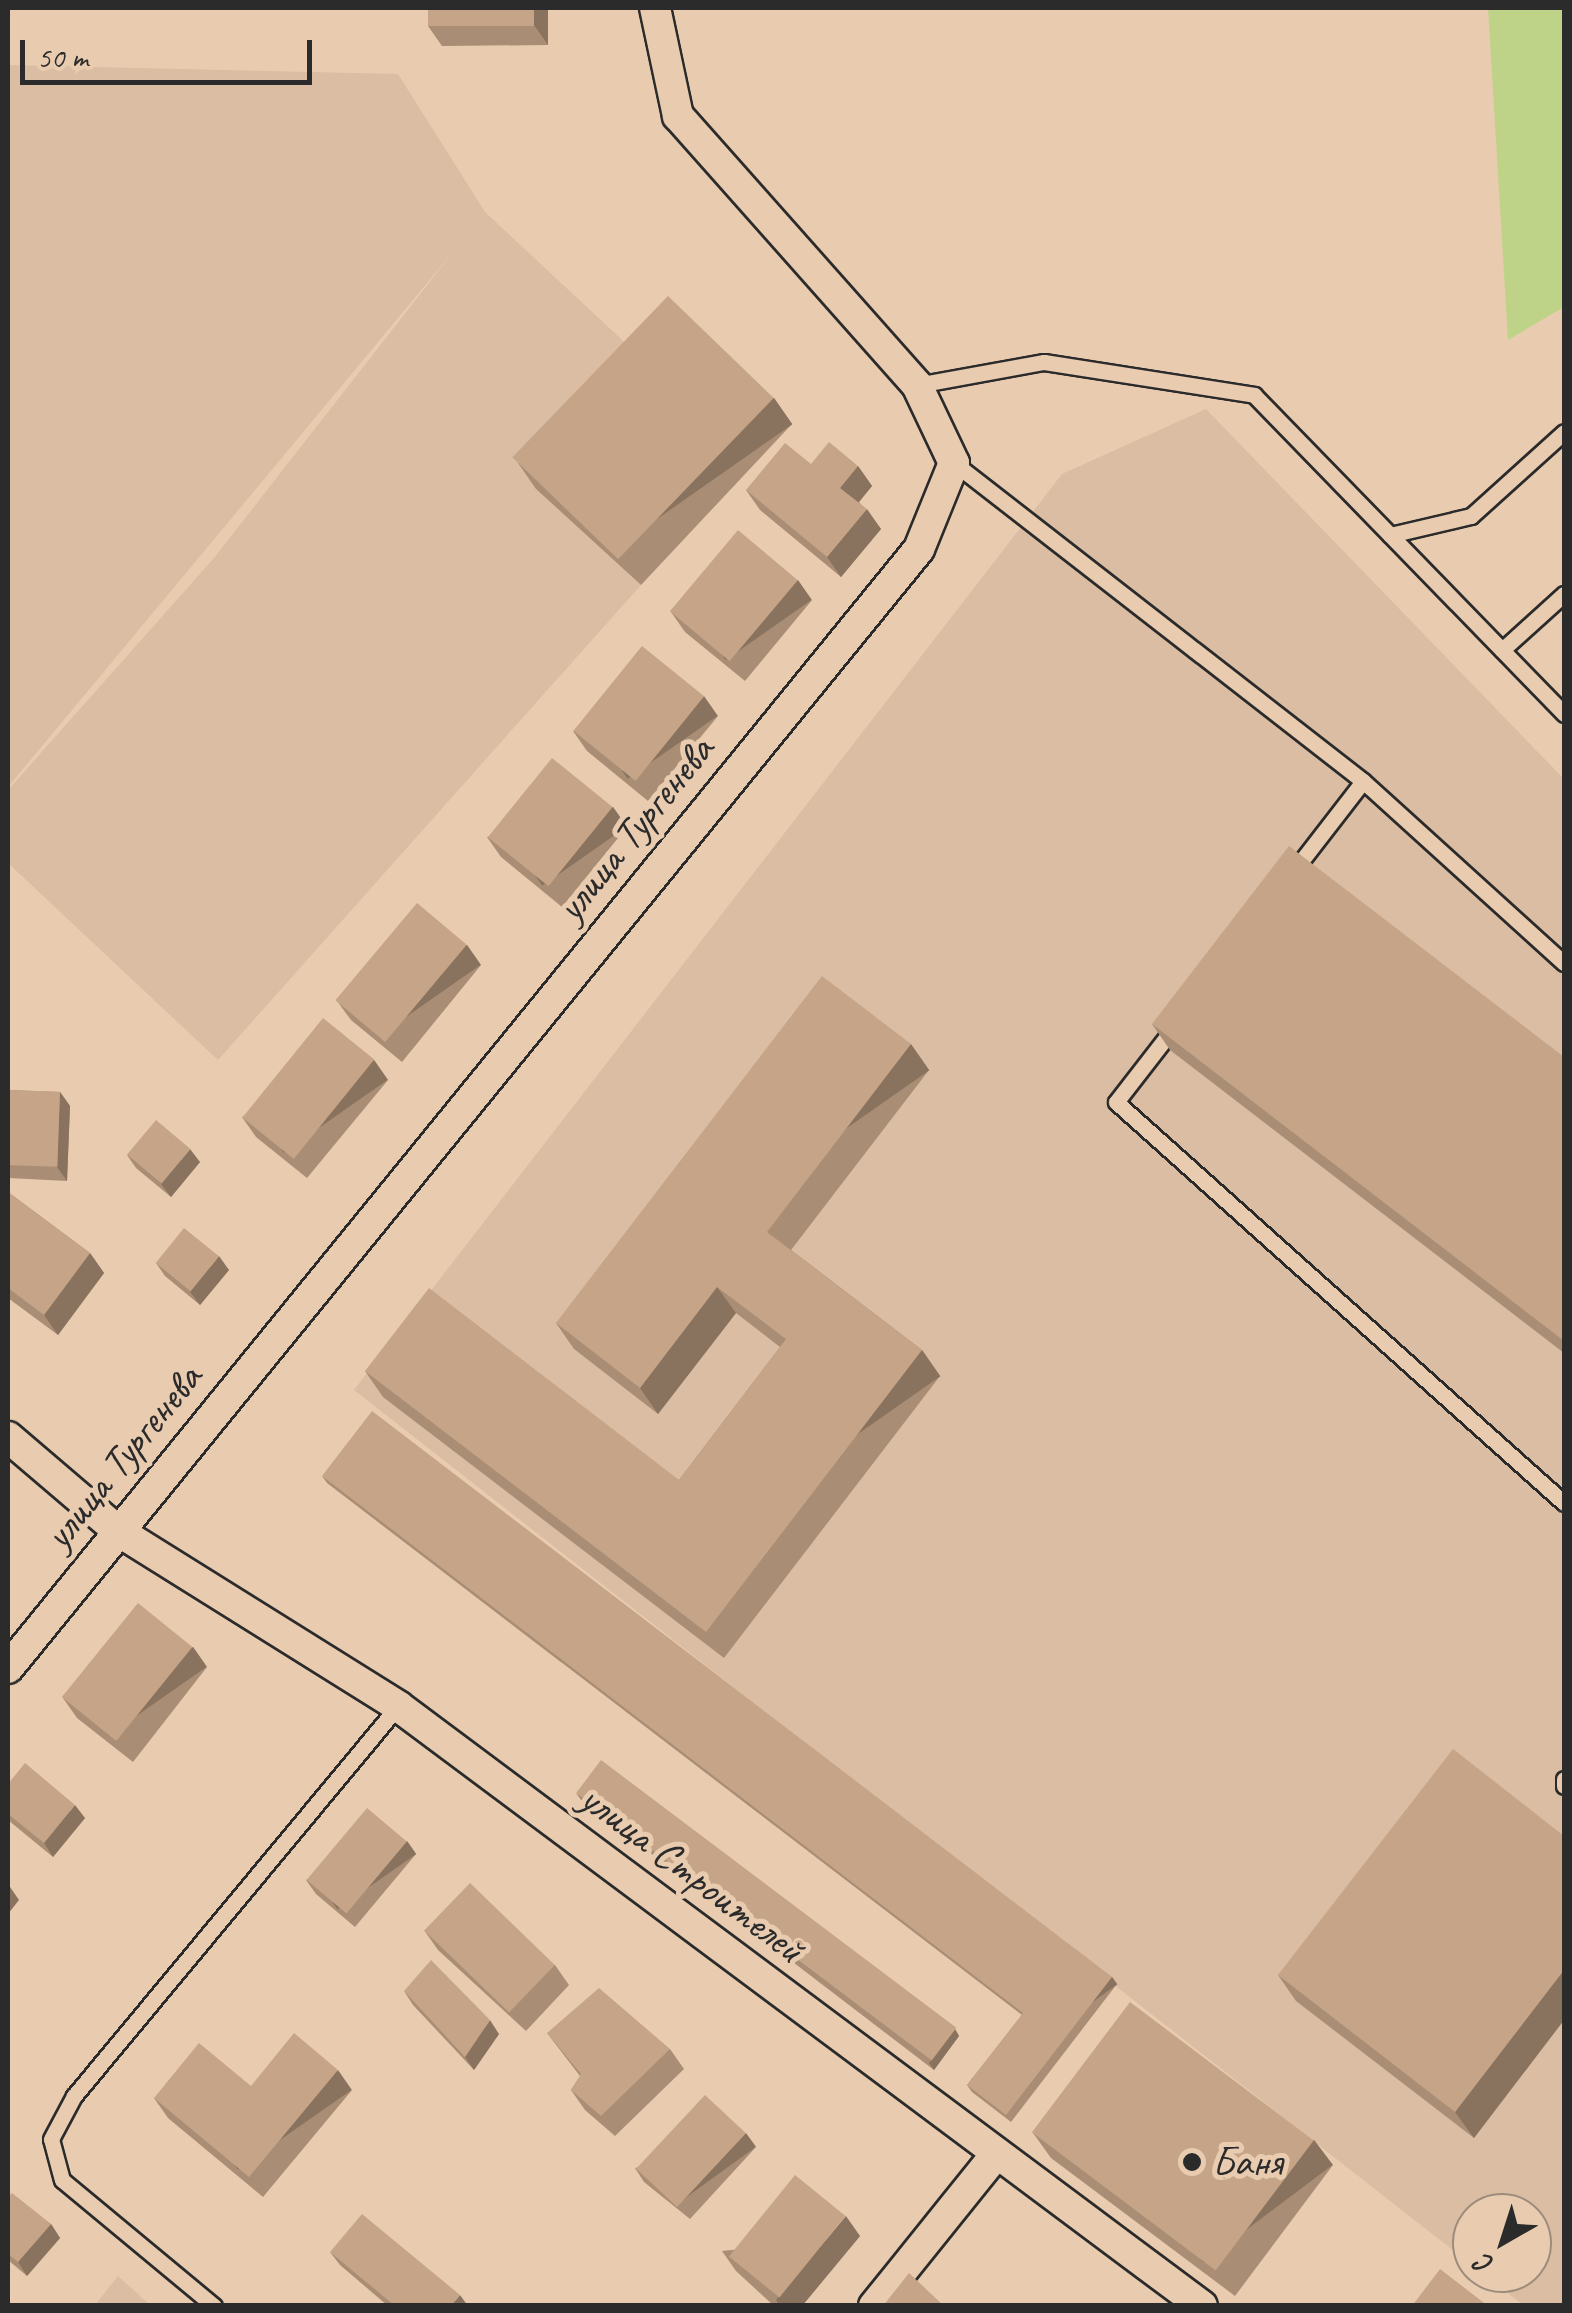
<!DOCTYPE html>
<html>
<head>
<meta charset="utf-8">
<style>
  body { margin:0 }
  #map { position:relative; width:1572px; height:2313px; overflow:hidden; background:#e9ccb0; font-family:Caveat,sans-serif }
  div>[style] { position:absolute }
  .built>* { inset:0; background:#dabda2 }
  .green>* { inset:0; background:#bfd388 }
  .roads { filter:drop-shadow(2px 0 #2b2b2b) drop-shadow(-2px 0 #2b2b2b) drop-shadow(0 2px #2b2b2b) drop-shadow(0 -2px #2b2b2b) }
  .service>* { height:15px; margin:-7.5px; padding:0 7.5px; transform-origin:7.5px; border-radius:7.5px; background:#e9ccb0 }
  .minor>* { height:30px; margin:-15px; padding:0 15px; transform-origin:15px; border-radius:15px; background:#e9ccb0 }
  .wall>* { inset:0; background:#a98d74 }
  .shaded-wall>* { inset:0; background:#8a735e; transform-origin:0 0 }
  .building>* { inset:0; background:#c5a487; transform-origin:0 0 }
  .dots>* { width:28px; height:28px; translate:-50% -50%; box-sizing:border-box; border:5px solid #e9ccb0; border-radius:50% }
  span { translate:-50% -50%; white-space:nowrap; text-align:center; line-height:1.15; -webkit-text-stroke:10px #e9ccb0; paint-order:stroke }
  .street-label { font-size:42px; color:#2b2b2b }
  .poi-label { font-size:42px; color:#2b2b2b }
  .left { translate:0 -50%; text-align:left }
  .frame { position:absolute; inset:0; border:10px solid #2b2b2b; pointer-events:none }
  .north { position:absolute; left:1452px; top:2193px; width:100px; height:100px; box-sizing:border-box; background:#e9ccb0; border:2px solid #9d8c7b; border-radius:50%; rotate:219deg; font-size:28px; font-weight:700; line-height:40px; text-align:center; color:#2b2b2b }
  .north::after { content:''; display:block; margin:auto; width:35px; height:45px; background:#2b2b2b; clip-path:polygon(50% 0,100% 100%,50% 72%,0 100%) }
  .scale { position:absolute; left:20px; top:40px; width:292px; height:45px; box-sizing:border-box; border:5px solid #2b2b2b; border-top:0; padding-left:12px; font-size:30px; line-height:35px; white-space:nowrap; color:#2b2b2b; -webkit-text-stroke:8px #e9ccb0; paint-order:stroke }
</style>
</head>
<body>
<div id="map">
  <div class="built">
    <i style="clip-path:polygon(8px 65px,398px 74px,485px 212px,649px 365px,536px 489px,641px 585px,218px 1060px,8px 863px,8px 790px,214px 558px,453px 252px,8px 787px)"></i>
    <i style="clip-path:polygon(1206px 409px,1564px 779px,1564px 2305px,1523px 2305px,1482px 2273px,1532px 2273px,1532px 2213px,1472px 2213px,1472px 2265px,354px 1390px,1062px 474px)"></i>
    <i style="clip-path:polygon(118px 2276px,150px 2305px,95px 2305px)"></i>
  </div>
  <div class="green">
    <i style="clip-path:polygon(1488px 8px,1564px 8px,1564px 307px,1508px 340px)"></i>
  </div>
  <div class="roads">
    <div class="service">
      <i style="left:917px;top:385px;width:129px;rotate:-10.3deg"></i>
      <i style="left:1044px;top:362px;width:213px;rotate:8.9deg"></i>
      <i style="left:1254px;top:395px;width:445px;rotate:45.8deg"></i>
      <i style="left:954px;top:463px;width:518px;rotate:37.87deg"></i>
      <i style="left:1363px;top:781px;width:271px;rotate:42.2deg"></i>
      <i style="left:1390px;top:535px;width:83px;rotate:-13.2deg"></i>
      <i style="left:1471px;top:516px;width:125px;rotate:-42.1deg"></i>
      <i style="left:1502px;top:650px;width:84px;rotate:-42.1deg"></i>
      <i style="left:1292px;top:873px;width:116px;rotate:-52.3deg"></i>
      <i style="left:1175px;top:1026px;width:96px;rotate:127.8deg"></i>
      <i style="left:1116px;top:1102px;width:601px;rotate:41.83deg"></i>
      <i style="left:1564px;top:1779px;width:7px;rotate:90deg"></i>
      <i style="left:214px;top:2306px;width:197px;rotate:-140.3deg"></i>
      <i style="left:62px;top:2180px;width:42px;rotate:-105deg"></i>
      <i style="left:51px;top:2139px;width:49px;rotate:-61.9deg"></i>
      <i style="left:74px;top:2096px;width:507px;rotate:-50.28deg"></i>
    </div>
    <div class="minor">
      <i style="left:8px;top:1437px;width:145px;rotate:40.5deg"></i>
      <i style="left:118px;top:1531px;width:330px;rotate:32deg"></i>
      <i style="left:398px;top:1706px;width:1003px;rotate:36.73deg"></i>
      <i style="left:8px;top:1668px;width:1443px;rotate:-50.85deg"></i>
      <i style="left:919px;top:549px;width:93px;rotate:-67.9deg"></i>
      <i style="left:954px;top:463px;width:86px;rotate:-115.4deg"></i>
      <i style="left:917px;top:385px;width:360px;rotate:-131.6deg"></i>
      <i style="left:678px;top:116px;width:110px;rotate:-102deg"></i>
      <i style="left:874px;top:2306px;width:195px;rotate:-51.2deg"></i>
    </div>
  </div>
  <div class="wall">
    <i style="clip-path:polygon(548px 8px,548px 45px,442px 46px,428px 26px)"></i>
    <i style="clip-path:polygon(774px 398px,792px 424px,641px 585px,536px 489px,518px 463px)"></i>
    <i style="clip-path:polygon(811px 464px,858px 466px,872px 486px,859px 502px,881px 529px,841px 577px,760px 510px,746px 490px)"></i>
    <i style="clip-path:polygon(812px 600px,745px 681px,685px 632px,671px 612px)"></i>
    <i style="clip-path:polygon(718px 716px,648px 801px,587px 751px,573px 731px)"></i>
    <i style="clip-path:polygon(613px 807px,627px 827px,562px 907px,501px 857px,487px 837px)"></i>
    <i style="clip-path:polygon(467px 945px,481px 965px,402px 1062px,351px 1020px,337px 1001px)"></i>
    <i style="clip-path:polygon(1152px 1024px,1564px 1057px,1564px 1353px,1170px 1050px)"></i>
    <i style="clip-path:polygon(374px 1060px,388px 1080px,307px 1178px,256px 1137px,242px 1117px)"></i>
    <i style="clip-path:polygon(929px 1070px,791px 1250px,922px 1350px,940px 1376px,724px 1658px,383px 1397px,365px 1371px,679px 1480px,780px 1347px,736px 1313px,658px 1414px,574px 1349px,556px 1323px)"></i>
    <i style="clip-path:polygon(8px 1090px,60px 1092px,70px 1106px,67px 1181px,8px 1178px)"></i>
    <i style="clip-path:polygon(127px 1155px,200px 1162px,171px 1197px,136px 1168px)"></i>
    <i style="clip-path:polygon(8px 1192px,90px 1253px,104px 1273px,58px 1335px,8px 1298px)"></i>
    <i style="clip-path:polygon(156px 1263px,229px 1270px,200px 1305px,165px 1276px)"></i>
    <i style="clip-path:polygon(322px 1476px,1112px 1977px,1117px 1984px,1011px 2122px,972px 2092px,967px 2085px,1022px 2015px,327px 1483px)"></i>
    <i style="clip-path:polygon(193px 1647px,207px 1667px,133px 1762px,77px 1718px,63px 1698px)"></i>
    <i style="clip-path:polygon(8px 1784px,85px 1818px,53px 1857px,8px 1820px)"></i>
    <i style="clip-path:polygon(576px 1793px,955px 2029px,959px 2036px,934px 2070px,581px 1800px)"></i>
    <i style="clip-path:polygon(1564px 1836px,1564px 2020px,1474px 2138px,1296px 2001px,1278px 1975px)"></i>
    <i style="clip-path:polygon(407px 1841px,416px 1854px,355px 1927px,316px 1894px,306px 1880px)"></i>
    <i style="clip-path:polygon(424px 1930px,555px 1965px,569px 1985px,526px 2031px,438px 1950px)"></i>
    <i style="clip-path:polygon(404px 1991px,499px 2034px,474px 2070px,413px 2005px)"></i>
    <i style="clip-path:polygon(547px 2033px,670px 2049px,684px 2069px,615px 2136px,585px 2110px,571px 2090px,580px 2076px)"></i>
    <i style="clip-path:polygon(251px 2086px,352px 2090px,263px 2197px,168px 2118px,154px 2098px)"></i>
    <i style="clip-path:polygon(1033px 2133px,1314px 2140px,1333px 2165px,1235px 2296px,1051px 2158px)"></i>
    <i style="clip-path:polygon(756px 2147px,690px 2219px,644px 2182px,635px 2168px)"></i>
    <i style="clip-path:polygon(8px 2197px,51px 2224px,60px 2238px,27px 2276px,8px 2260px)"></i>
    <i style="clip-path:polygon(860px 2236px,802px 2306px,774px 2306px,736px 2271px,722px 2251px)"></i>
    <i style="clip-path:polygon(330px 2252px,468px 2306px,388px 2306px,340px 2265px)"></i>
  </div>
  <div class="shaded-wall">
    <i style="clip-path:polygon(534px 8px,548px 8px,548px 45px,534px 25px)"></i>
    <i style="left:774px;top:398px;width:32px;height:221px;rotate:55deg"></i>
    <i style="clip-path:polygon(858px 466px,872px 486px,854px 508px,840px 488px)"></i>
    <i style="clip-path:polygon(867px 509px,881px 529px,841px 577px,827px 557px)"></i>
    <i style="left:798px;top:580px;width:24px;height:105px;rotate:55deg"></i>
    <i style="left:704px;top:696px;width:24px;height:110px;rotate:55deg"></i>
    <i style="left:613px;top:807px;width:24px;height:103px;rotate:55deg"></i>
    <i style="left:467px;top:945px;width:24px;height:125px;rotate:55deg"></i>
    <i style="left:911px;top:1044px;width:32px;height:237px;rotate:55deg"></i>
    <i style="left:374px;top:1060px;width:24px;height:127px;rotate:55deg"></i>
    <i style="clip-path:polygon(60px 1092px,70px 1106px,67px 1181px,57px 1167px)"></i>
    <i style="clip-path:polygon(190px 1149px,200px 1162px,171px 1197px,161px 1184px)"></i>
    <i style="clip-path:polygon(90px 1253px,104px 1273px,58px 1335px,44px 1315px)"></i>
    <i style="clip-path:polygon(219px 1256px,229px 1270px,200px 1305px,190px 1292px)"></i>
    <i style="clip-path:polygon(717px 1287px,736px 1313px,658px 1414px,640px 1388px)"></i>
    <i style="left:922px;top:1350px;width:32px;height:355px;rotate:55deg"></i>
    <i style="left:193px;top:1647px;width:24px;height:120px;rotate:55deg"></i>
    <i style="clip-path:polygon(75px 1805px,85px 1818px,53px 1857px,44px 1843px)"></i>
    <i style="left:407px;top:1841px;width:16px;height:96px;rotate:55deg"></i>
    <i style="clip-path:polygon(8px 1884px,19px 1900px,8px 1914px)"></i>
    <i style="clip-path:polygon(1564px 1970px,1564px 2020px,1474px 2138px,1455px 2112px)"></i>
    <i style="left:1112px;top:1977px;width:9px;height:174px;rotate:54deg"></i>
    <i style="clip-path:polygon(490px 2020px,499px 2034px,474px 2070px,465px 2057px)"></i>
    <i style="clip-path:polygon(955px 2029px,959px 2036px,934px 2070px,929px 2063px)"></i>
    <i style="left:338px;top:2070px;width:24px;height:139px;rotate:55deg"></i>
    <i style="left:746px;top:2133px;width:17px;height:98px;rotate:54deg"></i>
    <i style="left:1314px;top:2140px;width:31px;height:162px;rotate:53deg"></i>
    <i style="clip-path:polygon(846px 2216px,860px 2236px,802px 2306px,780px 2306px,776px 2300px)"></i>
    <i style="clip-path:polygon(51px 2224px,60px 2238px,27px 2276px,18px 2262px)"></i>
    <i style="clip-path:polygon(460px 2295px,468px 2306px,451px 2306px)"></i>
  </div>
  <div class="building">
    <i style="left:428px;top:8px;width:106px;height:18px"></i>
    <i style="left:668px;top:296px;width:147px;height:224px;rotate:44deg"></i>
    <i style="clip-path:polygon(829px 442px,858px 466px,840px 488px,867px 509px,827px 557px,746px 490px,785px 443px,811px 464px)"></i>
    <i style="left:738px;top:530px;width:78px;height:106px;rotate:40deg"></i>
    <i style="left:642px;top:646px;width:80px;height:109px;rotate:39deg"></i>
    <i style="left:552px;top:758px;width:78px;height:102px;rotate:39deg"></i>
    <i style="clip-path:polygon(1289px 846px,1564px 1057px,1564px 1341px,1152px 1024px)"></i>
    <i style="left:417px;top:903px;width:65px;height:127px;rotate:40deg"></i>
    <i style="clip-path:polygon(822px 976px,911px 1044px,767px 1232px,922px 1350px,706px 1632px,365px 1371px,429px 1288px,679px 1480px,786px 1339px,717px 1287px,640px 1388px,556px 1323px)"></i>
    <i style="left:323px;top:1018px;width:66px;height:128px;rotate:39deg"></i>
    <i style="left:8px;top:1090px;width:52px;height:75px;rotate:2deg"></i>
    <i style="left:156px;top:1120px;width:45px;height:45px;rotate:40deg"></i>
    <i style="clip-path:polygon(8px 1192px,90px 1253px,44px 1315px,8px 1288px)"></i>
    <i style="left:184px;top:1228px;width:45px;height:45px;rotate:39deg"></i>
    <i style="clip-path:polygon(372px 1411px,1112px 1977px,1006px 2115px,967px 2085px,1023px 2013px,322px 1476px)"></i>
    <i style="left:138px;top:1603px;width:70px;height:121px;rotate:39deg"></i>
    <i style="clip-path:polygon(1453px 1749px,1564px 1836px,1564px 1970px,1455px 2112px,1278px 1975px)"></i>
    <i style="left:601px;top:1760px;width:445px;height:41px;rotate:37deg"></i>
    <i style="clip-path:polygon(25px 1763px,75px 1805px,44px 1843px,8px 1814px,8px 1784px)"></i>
    <i style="left:367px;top:1808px;width:52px;height:94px;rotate:40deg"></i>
    <i style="left:470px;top:1883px;width:118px;height:66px;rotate:44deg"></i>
    <i style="clip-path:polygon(431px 1960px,490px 2020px,465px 2057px,404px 1991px)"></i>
    <i style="clip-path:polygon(599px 1988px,670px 2049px,601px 2116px,571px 2090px,581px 2074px,547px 2033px)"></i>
    <i style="left:1130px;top:2002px;width:230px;height:163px;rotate:37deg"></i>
    <i style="clip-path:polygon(294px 2033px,338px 2070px,249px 2177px,154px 2098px,199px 2043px,251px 2086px)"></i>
    <i style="left:705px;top:2095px;width:56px;height:101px;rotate:43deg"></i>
    <i style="left:795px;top:2175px;width:65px;height:105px;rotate:39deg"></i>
    <i style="clip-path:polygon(12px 2193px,51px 2224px,18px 2262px,8px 2254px,8px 2197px)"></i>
    <i style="clip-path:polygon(362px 2214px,460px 2295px,451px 2306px,395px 2306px,330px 2252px)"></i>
    <i style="clip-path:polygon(1440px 2269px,1488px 2306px,1412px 2306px)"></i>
    <i style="clip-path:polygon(909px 2273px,944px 2306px,883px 2306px)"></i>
  </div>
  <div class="dots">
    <i style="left:1192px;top:2162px;background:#2b2b2b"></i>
  </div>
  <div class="street-label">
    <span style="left:635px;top:829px;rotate:-51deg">улица Тургенева</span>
    <span style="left:123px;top:1457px;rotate:-51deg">улица Тургенева</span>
    <span style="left:692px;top:1874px;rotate:37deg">улица Строителей</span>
  </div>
  <div class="poi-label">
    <span class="left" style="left:1212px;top:2162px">Баня</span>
  </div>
  <div class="frame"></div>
  <div class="north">С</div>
  <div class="scale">50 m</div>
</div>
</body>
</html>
